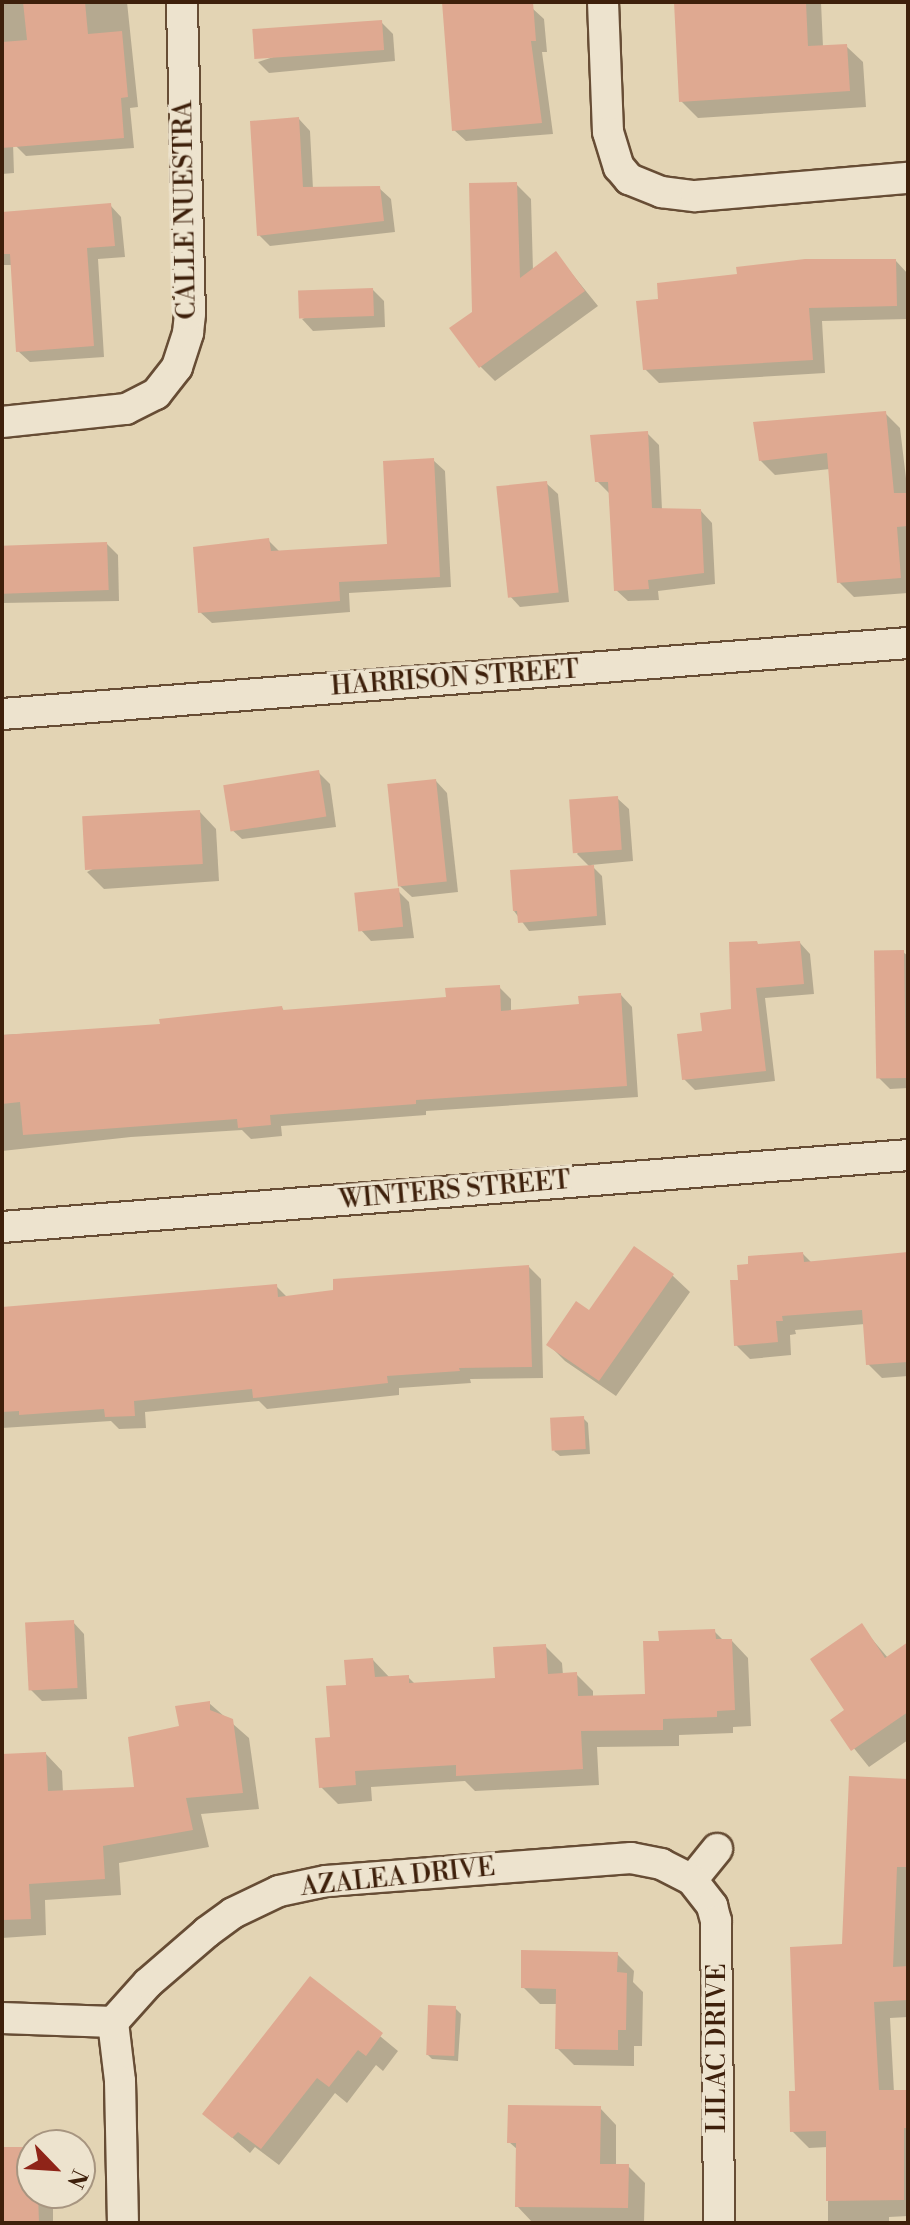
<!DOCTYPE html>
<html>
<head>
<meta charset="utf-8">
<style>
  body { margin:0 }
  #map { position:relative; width:910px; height:2225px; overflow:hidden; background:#e3d4b4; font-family:"Libre Bodoni",serif }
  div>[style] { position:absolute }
  .shadow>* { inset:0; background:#0003 }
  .building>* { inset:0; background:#dfa991; transform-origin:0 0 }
  .roads { filter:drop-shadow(2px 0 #674d35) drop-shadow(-2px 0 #674d35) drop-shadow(0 2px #674d35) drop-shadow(0 -2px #674d35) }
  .minor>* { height:30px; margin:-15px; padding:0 15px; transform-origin:15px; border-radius:15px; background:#ede3ce }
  span { translate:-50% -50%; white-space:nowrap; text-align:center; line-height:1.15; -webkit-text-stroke:7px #ede3ce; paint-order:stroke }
  .street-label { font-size:26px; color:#3e200b }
  .frame { position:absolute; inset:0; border:4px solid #3e200b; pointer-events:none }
  .north { position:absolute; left:16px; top:2129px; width:80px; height:80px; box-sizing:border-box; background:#ede3ce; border:2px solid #a79580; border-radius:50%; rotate:115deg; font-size:22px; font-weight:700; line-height:32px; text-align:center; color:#3e200b }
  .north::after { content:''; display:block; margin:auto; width:28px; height:36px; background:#8f2418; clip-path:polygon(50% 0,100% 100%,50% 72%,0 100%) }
</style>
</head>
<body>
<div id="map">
  <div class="shadow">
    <i style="clip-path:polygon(2px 2px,127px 2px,138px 107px,130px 108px,134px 148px,26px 156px,13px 143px,14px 173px,2px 174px)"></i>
    <i style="clip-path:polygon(678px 2px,821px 2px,823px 47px,846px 46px,863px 62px,866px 107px,698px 118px,681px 101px)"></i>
    <i style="clip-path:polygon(532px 8px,544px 19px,547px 52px,542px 52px,553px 134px,466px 141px,454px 130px)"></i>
    <i style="clip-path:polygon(381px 22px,393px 34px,395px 61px,269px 73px,258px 62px)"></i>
    <i style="clip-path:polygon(299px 119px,310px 131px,313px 189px,379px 188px,391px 199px,395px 232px,270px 246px,259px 235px)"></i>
    <i style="clip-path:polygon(516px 184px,531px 199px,533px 271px,556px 254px,598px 306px,495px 381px,480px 366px,474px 313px)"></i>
    <i style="clip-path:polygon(110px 205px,121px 217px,125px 257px,98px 259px,104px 357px,30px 362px,18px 351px,12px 265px,2px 265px,2px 213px)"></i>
    <i style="clip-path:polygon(896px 261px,908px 274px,908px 319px,822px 321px,825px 373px,659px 383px,645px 369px)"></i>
    <i style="clip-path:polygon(373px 290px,384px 301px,385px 327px,313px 331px,302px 319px)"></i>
    <i style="clip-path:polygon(885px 413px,900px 428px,908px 495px,908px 593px,854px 597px,839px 582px,830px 469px,775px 475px,760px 460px)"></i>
    <i style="clip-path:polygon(647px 433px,659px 445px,662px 510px,701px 511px,712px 523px,715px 584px,658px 591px,659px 600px,628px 601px,616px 590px,609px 493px,597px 481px)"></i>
    <i style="clip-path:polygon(433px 460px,445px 471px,451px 587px,349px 593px,350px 612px,212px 623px,200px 612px,268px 540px,280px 552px,389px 546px)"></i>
    <i style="clip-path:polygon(546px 483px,558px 494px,569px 602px,520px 607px,509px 595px)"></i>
    <i style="clip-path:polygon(107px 544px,118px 555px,119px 601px,2px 603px,2px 547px)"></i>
    <i style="clip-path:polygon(318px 772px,330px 784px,336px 827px,242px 839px,230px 828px)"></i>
    <i style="clip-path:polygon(436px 781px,447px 793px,458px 892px,412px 897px,400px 886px)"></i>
    <i style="clip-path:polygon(617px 798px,629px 809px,633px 861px,591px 865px,602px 876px,606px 925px,529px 931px,514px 911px,590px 867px,577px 854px)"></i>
    <i style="clip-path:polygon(200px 812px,216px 829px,219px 881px,104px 889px,87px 872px)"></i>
    <i style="clip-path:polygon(398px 891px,409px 902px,414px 938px,371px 941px,360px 929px)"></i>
    <i style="clip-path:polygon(800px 943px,810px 954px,814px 994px,765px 998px,775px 1081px,695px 1090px,684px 1079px,704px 1033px,733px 1011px,760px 946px)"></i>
    <i style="clip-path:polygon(903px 952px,908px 956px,908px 1088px,890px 1089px,878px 1077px)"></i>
    <i style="clip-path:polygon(499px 987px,511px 999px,511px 1012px,581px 1006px,621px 995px,632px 1007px,638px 1097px,426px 1111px,426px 1115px,281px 1126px,282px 1136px,251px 1139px,242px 1130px,131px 1137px,2px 1151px,2px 1035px,162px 1026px,282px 1008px,285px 1012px,448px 999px)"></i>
    <i style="clip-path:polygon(634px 1249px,673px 1276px,690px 1292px,616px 1396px,565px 1361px,548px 1344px,589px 1313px)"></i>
    <i style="clip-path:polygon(803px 1254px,812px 1263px,908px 1254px,908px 1376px,882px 1378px,868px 1364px,865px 1324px,795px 1330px,796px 1334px,790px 1335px,791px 1355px,750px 1359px,736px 1345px,740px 1282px)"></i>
    <i style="clip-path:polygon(529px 1267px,541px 1279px,543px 1378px,470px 1379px,471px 1383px,399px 1388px,399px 1395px,267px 1409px,259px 1401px,145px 1412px,146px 1428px,119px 1429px,111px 1421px,2px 1428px,2px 1309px,277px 1287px,287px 1297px)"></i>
    <i style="clip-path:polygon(583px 1418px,588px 1423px,590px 1454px,560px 1456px,554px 1451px)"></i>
    <i style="clip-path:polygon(73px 1622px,84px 1634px,87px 1699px,42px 1701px,31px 1690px)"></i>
    <i style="clip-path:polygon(861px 1626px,888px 1658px,908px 1660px,908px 1740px,869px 1767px,832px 1721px,847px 1711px)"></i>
    <i style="clip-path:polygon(714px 1631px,724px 1641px,732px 1641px,748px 1658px,751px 1726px,733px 1727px,733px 1733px,679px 1735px,679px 1746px,597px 1747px,599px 1785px,475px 1791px,465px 1781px,371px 1787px,372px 1801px,338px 1804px,321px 1787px,348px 1687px,373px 1660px,390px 1678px,408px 1677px,416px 1685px,497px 1680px,545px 1646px,562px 1663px,563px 1675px,576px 1674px,593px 1691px,593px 1697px,647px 1696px,661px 1643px)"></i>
    <i style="clip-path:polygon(209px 1703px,249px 1738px,259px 1809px,201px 1814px,209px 1847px,119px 1863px,121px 1895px,45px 1900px,46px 1935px,2px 1938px,2px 1756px,46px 1754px,62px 1771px,63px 1793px,137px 1789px,182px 1727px)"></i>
    <i style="clip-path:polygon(908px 1781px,908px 2017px,890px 2018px,894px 2092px,908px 2092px,908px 2216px,889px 2217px,889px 2223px,828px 2223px,828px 2147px,809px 2148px,792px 2131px,797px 2093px,844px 1945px)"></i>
    <i style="clip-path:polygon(617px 1954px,634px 1971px,633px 1982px,643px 1992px,642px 2046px,634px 2046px,634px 2066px,574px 2065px,557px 2048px,558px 2004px,540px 2004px,523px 1987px)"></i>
    <i style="clip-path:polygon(311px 1979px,398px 2051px,383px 2071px,376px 2065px,347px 2103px,335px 2093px,279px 2165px,255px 2147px,250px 2153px,205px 2114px)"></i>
    <i style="clip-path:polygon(455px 2008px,461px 2014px,458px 2061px,432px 2059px,427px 2054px)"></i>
    <i style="clip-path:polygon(600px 2108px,616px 2125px,616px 2166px,628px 2166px,645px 2183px,644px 2223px,533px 2223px,517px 2206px,518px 2150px,509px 2142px)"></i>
    <i style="clip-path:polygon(2px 2149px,32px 2149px,32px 2193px,53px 2193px,53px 2223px,2px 2223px)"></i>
  </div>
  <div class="building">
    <i style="clip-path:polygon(23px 2px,85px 2px,88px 34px,122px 31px,128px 97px,121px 98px,124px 138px,2px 148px,2px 42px,27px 40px)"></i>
    <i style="clip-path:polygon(442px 2px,533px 2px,536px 41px,531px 41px,542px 123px,452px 131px)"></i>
    <i style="clip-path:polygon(674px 2px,806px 2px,808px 46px,847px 44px,850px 91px,679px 102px)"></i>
    <i style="left:382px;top:20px;width:30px;height:130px;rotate:86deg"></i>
    <i style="clip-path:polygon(299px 117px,303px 187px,380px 186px,384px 221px,257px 236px,250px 121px)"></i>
    <i style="clip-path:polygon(517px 182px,520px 278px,556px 251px,585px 291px,479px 368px,449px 328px,472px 312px,469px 183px)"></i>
    <i style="clip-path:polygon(111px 203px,115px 246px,87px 248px,94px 346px,16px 352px,10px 254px,2px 254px,2px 212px)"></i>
    <i style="clip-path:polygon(805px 259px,896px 259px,897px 306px,809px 308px,813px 360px,643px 370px,636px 301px,658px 299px,657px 283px,737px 274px,736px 267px)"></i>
    <i style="left:373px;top:288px;width:28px;height:75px;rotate:88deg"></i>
    <i style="clip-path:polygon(886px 411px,894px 493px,908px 493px,908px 526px,897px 527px,901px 578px,837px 583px,827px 453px,759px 461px,753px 422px)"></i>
    <i style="clip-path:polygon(648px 431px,652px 508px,701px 509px,704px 573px,648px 580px,649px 589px,614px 591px,608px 482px,595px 482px,590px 435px)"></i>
    <i style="clip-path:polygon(434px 458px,440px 577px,339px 582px,340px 601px,198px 613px,193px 547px,269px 538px,271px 551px,387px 544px,383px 461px)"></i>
    <i style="left:547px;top:481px;width:112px;height:51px;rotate:84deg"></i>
    <i style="left:107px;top:542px;width:48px;height:105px;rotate:88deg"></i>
    <i style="left:319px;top:770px;width:47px;height:97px;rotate:81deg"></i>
    <i style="left:436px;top:779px;width:103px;height:49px;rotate:84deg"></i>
    <i style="left:618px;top:796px;width:54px;height:49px;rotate:86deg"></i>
    <i style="left:200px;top:810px;width:54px;height:118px;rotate:87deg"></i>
    <i style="clip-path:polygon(594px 865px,597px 916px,518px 923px,517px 911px,513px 911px,510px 870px)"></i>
    <i style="left:399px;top:888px;width:39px;height:45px;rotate:84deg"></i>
    <i style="clip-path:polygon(757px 941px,758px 944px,800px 941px,804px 984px,756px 988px,766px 1071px,682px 1080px,677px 1034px,702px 1031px,700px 1013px,731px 1009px,729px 942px)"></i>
    <i style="left:904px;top:950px;width:128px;height:30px;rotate:89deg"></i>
    <i style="clip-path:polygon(500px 985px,501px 1011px,579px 1004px,578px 996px,621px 993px,627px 1086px,416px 1100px,416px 1104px,270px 1115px,271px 1125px,238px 1128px,237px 1119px,23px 1135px,20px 1102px,2px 1104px,2px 1035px,160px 1024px,159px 1019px,282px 1006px,283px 1010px,446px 997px,445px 988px)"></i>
    <i style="clip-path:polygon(634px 1246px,674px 1274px,599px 1381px,546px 1345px,576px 1301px,589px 1310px)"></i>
    <i style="clip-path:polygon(803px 1252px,804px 1262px,908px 1252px,908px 1362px,866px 1365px,862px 1310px,782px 1316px,783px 1321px,776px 1321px,778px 1342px,734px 1346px,730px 1280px,738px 1280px,737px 1265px,748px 1264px,748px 1256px)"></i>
    <i style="clip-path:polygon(529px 1265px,532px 1367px,459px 1368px,460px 1371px,387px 1376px,388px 1383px,253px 1398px,252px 1389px,134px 1401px,135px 1416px,105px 1417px,104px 1409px,19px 1415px,19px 1411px,2px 1412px,2px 1307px,277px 1284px,278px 1297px,333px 1290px,333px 1279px)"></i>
    <i style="left:584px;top:1416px;width:33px;height:34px;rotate:87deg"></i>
    <i style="left:74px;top:1620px;width:68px;height:49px;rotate:87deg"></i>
    <i style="clip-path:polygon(862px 1623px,885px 1658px,908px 1642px,908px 1712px,851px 1751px,830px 1720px,844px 1710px,810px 1659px)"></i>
    <i style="clip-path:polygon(715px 1629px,716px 1639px,732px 1639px,735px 1710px,717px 1711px,717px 1717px,663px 1719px,663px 1730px,581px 1731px,583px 1769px,456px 1776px,456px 1765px,355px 1771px,356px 1785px,319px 1788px,315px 1738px,330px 1737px,326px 1686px,346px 1685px,344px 1660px,373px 1658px,375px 1677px,409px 1675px,409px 1683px,495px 1678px,493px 1647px,546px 1644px,548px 1674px,577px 1672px,578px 1696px,645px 1694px,643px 1641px,659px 1641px,658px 1631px)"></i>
    <i style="clip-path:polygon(210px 1701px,210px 1710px,233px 1719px,243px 1793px,186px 1798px,193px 1830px,103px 1846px,105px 1879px,29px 1884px,31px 1919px,2px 1920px,2px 1754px,46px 1752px,48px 1791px,134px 1787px,128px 1737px,179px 1726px,175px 1706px)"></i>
    <i style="clip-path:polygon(849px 1776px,908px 1779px,908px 1867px,897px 1867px,893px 1967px,908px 1966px,908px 2000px,874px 2002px,879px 2090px,908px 2090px,908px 2128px,904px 2128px,904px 2200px,826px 2201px,826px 2131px,790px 2132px,789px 2091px,795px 2091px,790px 1947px,842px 1944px)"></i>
    <i style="clip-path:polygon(521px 1950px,618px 1952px,617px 1972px,627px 1973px,626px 2030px,618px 2030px,618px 2050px,555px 2049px,556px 1989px,521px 1988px)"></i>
    <i style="clip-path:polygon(310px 1976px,383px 2033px,366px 2056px,358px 2050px,329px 2087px,317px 2078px,261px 2149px,238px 2132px,232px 2138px,202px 2114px)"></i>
    <i style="left:428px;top:2005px;width:28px;height:50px;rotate:2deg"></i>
    <i style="clip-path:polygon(508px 2105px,601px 2106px,600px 2164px,629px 2164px,628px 2208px,515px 2207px,516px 2143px,507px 2143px)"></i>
    <i style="clip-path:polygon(2px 2147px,32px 2147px,32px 2193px,38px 2193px,39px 2223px,2px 2223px)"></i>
  </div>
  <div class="roads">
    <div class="minor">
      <i style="left:603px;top:2px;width:130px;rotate:87.8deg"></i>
      <i style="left:608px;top:132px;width:37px;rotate:73deg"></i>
      <i style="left:619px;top:167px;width:16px;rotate:50deg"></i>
      <i style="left:629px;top:179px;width:35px;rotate:22deg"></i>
      <i style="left:661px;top:192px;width:35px;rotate:7deg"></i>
      <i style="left:696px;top:196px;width:213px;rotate:-4.9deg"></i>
      <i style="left:2px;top:422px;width:125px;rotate:-6deg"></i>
      <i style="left:126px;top:409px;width:34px;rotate:-27deg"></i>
      <i style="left:156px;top:394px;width:34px;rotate:-52deg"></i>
      <i style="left:177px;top:367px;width:36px;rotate:-72deg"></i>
      <i style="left:188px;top:333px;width:19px;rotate:-84deg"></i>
      <i style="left:190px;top:314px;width:312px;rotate:-91.5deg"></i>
      <i style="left:2px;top:714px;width:909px;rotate:-4.48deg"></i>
      <i style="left:2px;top:1227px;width:909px;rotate:-4.54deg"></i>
      <i style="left:692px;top:1880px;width:40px;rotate:-51deg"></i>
      <i style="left:2px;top:2018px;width:111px;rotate:2.1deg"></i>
      <i style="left:113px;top:2022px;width:52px;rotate:-48.1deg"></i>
      <i style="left:148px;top:1983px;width:78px;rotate:-40.8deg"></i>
      <i style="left:207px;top:1932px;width:32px;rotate:-36deg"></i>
      <i style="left:233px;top:1913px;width:51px;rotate:-25.6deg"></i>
      <i style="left:279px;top:1891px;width:48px;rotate:-12deg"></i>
      <i style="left:326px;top:1881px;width:306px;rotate:-4.3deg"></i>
      <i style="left:631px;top:1858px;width:31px;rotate:11deg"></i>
      <i style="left:661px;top:1864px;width:35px;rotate:27deg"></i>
      <i style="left:692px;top:1880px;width:33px;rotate:52deg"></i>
      <i style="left:712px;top:1906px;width:16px;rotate:75deg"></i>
      <i style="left:716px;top:1921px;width:302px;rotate:89.4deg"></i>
      <i style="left:113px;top:2022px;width:59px;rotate:83.2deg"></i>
      <i style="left:120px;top:2081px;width:142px;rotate:88.8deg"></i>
    </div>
  </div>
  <div class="street-label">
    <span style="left:186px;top:210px;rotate:-91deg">CALLE NUESTRA</span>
    <span style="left:455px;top:679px;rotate:-4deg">HARRISON STREET</span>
    <span style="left:455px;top:1191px;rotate:-5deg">WINTERS STREET</span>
    <span style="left:398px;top:1878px;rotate:-6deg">AZALEA DRIVE</span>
    <span style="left:718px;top:2048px;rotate:-90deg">LILAC DRIVE</span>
  </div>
  <div class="frame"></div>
  <div class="north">N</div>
</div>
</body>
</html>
